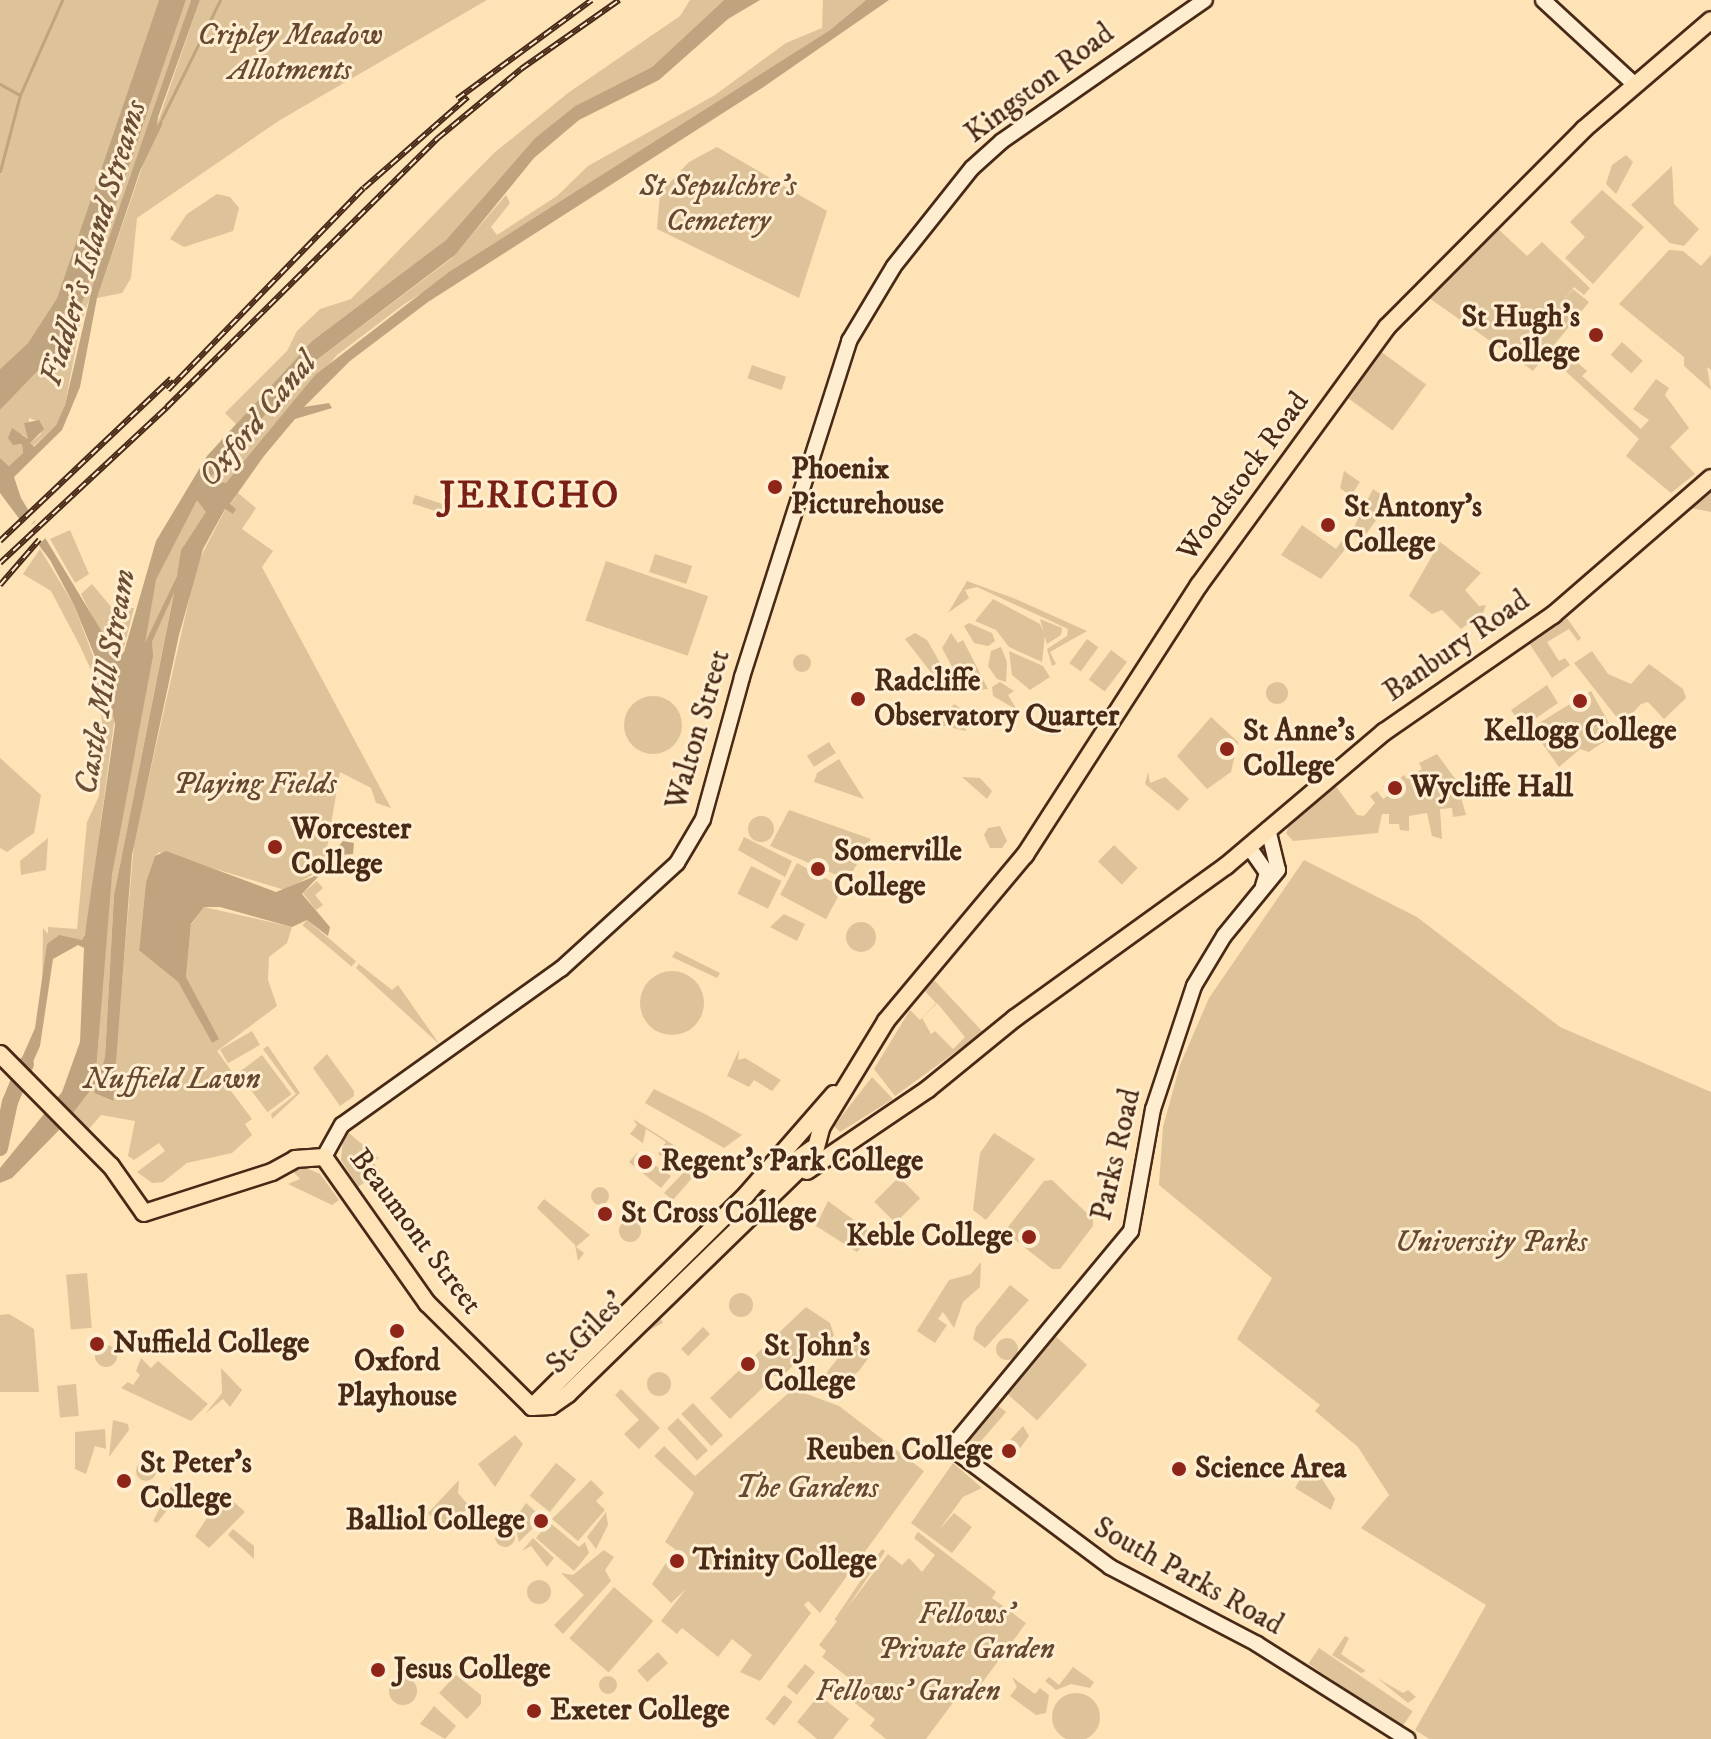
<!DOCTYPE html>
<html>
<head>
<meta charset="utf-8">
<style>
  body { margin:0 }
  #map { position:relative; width:1711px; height:1739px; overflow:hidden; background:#fde3b5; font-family:"IM FELL DW Pica",serif }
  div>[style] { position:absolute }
  .green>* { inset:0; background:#dec39a; transform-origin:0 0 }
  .round { border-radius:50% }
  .water>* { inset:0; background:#bfa47f }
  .pier>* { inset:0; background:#fde3b5 }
  .stream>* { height:3px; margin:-1.5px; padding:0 1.5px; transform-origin:1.5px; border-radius:1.5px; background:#bfa47f }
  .river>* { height:16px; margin:-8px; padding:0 8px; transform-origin:8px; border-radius:8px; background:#bfa47f }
  .roads { filter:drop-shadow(2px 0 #482917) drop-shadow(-2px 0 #482917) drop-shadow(0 2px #482917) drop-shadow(0 -2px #482917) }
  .secondary>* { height:14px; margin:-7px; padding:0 7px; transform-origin:7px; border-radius:7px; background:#feedcf }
  .primary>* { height:16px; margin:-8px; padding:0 8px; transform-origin:8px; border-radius:8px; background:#fde3b5 }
  .rail>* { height:6px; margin-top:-3px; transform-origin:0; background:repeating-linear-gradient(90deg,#feedcf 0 9px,#482917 0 18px); box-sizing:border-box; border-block:2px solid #482917 }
  .dots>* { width:22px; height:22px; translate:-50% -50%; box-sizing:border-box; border:4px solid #feedcf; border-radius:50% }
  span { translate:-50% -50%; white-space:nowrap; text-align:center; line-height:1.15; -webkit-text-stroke:6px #feedcf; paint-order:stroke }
  .park-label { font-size:30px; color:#664831; font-style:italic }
  .street-label { font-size:30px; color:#482917 }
  .poi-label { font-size:30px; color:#482917; font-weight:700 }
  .right { translate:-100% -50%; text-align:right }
  .left { translate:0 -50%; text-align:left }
  .water-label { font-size:32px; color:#6c4e36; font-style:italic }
  .district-label { font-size:38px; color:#7a1f14; font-weight:700; letter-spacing:2px }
</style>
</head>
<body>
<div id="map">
  <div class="green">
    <i style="clip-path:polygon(0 0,159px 0,57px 298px,28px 343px,0 369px)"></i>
    <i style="clip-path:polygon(186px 0,191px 0,80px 326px,65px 405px,56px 425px,33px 447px,30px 443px,41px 434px,40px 422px,29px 418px,28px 439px,22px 434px,16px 445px,22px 444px,23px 453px,9px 466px,0 458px,0 410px,57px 351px,77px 318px)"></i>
    <i style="clip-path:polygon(200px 0,487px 0,280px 120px,137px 218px,131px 278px,122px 293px,97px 298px)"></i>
    <i style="clip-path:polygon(690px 0,724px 0,652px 67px,575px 106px,535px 138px,446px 240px,312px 341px,236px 424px,225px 413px,287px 351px,297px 331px,320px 309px,351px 299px,494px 153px,568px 93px,680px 16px)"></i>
    <i style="clip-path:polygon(823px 0,866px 0,830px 30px,403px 305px,337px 355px,226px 484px,208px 479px,306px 368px,451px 259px,506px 195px,510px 203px,491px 227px,497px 235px,557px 196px,588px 166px,715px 95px,786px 43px,822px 28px)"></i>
    <i style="clip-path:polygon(717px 147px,827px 211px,799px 298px,657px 229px,660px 193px,689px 162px)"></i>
    <i style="clip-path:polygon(1626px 155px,1633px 162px,1616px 194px,1606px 184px,1612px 165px)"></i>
    <i style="clip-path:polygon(1672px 166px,1674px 204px,1699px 229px,1684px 246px,1670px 243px,1631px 205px)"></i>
    <i style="clip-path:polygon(1602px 190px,1644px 227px,1593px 284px,1565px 258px,1585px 237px,1570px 222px)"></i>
    <i style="clip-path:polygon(217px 194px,230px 197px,239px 208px,233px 231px,184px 247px,170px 239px,187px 214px)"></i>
    <i style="clip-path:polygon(1497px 228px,1527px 256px,1542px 242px,1590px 288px,1584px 295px,1574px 287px,1553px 313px,1573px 289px,1589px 302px,1533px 371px,1515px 358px,1546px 308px,1513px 357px,1429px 298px)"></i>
    <i style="clip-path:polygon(1669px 250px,1683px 251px,1701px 266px,1711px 255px,1711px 370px,1707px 367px,1711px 390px,1684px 366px,1684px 357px,1619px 304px)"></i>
    <i style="left:1622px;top:342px;width:28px;height:17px;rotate:42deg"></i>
    <i style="left:1380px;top:351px;width:57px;height:57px;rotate:36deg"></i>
    <i style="clip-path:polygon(1569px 355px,1587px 371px,1582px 376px,1641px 429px,1649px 420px,1633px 409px,1656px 379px,1669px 388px,1665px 395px,1689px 428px,1670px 447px,1695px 474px,1671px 493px,1626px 456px,1639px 439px,1560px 366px)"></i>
    <i style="left:752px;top:365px;width:36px;height:14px;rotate:19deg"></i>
    <i style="clip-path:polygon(1344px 471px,1360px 482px,1351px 496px,1340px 488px)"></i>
    <i style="clip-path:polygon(1711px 485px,1711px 512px,1686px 507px)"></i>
    <i style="clip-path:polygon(1373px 489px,1390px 501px,1361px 541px,1351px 533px)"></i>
    <i style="clip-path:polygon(238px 493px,256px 508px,242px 529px,273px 551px,262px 567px,391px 808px,376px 803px,371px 788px,340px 772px,326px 853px,318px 872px,285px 890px,159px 852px,155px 856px,146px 882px,139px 949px,178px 982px,212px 1043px,218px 1039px,186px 977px,191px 925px,204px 907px,292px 927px,287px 943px,269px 957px,268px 980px,277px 1006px,217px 1051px,238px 1080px,228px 1087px,252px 1119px,245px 1124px,252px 1135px,232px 1153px,187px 1163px,163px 1182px,152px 1183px,137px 1172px,165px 1151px,159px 1143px,134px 1160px,128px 1156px,135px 1121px,101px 1115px,88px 1130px,71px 1113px,97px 1062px,108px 898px,152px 642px,174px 592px,114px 895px,105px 1057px,94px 1093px,112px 1101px,134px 843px,197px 564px,226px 508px,233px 514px,235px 510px,230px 505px)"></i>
    <i style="left:415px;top:495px;width:38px;height:9px;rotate:18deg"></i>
    <i style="clip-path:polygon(197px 499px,207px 512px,184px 545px,177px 576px,146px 644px,142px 640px,156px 580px)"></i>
    <i style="clip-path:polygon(1302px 525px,1336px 549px,1344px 538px,1351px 542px,1321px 579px,1281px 555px)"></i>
    <i style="clip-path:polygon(70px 530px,89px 574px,75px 583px,50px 539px)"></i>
    <i style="clip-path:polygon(1440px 542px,1481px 573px,1465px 590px,1479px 606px,1486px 605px,1483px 613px,1461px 629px,1442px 610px,1432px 614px,1409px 596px)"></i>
    <i style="clip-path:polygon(40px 549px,74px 605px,115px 715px,87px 927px,82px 940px,57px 936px,47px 949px,42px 996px,43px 928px,48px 934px,48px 927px,77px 929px,87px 822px,99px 796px,103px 732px,98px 685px,79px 644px,51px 591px,23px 574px)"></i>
    <i style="left:655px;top:554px;width:39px;height:19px;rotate:18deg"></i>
    <i style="left:606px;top:561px;width:108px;height:63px;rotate:19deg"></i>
    <i style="clip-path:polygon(967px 581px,1018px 600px,1087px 631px,1050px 652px,1056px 664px,1052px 666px,1047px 649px,1067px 636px,1068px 629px,977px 587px,965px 590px,969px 598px,948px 613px)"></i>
    <i style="clip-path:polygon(92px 584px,112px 608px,134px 608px,122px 655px,108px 648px,81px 594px)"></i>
    <i style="clip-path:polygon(993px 599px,1040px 624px,1045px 635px,1042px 662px,1009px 647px,996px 630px,975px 621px)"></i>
    <i style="clip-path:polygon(1567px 618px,1581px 638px,1578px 641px,1569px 629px,1547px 642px,1559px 661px,1565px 658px,1570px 665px,1552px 678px,1529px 643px)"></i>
    <i style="clip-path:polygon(1040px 619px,1062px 628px,1061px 635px,1047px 644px)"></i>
    <i style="clip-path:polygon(969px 623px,992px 633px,995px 641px,988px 646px,974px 643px,964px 626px)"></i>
    <i style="clip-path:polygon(915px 633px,927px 640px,954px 687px,947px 693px,905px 639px)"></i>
    <i style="clip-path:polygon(951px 633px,958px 643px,963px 640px,988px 689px,965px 691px,942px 648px)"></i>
    <i style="left:1087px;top:639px;width:14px;height:30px;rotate:36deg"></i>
    <i style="clip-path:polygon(1001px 647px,1007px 662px,1006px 682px,997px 679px,988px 666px,991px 651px)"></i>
    <i style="left:1111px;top:650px;width:20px;height:37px;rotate:37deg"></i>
    <i style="clip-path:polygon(1009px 651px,1043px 666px,1050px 677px,1030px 690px,1012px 675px)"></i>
    <i style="clip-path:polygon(1592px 651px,1608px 674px,1631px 684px,1649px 664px,1683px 689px,1686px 698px,1664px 719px,1648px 702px,1641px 704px,1622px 724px,1574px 663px)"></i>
    <i class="round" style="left:793px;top:654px;width:18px;height:18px"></i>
    <i style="clip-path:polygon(1000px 682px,1014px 691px,1008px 695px,1017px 710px,993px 696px,992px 687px)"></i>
    <i class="round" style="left:1266px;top:682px;width:22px;height:22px"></i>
    <i style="clip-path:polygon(1547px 685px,1558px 703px,1529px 723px,1519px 722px,1511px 710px)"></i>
    <i style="clip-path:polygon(1591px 691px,1615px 734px,1589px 752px,1580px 749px,1559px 767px,1531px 728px)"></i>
    <i class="round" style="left:624px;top:696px;width:58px;height:58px"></i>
    <i style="clip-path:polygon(954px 704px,973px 717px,965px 722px,966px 731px,941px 725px)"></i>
    <i class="round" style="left:1039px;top:708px;width:28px;height:28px"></i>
    <i style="clip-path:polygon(1211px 717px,1238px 742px,1231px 772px,1207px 789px,1177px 756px)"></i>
    <i style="left:829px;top:742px;width:13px;height:26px;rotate:58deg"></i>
    <i style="clip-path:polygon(1437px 754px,1456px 780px,1466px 815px,1453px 817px,1452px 808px,1440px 809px,1442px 839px,1432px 836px,1427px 813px,1409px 816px,1409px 831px,1400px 830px,1399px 824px,1389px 824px,1389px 814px,1382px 814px,1378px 833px,1293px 841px,1286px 833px,1292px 819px,1335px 785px,1357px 815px,1364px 816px,1375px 803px,1370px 796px,1377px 791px,1383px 799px,1389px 795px,1383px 786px,1390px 787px,1404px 775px,1407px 779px,1422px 769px,1419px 763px)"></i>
    <i style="clip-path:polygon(0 758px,41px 795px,34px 833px,7px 852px,0 848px)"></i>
    <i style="clip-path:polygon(839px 759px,852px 780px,864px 799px,814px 782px,817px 773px)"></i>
    <i style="clip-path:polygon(1148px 772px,1150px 783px,1165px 777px,1189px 799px,1178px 811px,1145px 784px)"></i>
    <i style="clip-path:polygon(962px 777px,980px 778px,992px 791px,987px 799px)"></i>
    <i style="clip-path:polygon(789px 810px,871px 839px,848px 880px,770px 846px)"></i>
    <i class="round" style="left:748px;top:816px;width:26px;height:26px"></i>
    <i style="clip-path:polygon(1000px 826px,1007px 841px,1002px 848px,990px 848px,984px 835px,988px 828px)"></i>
    <i style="clip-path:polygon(744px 837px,792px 861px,785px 877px,738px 850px)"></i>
    <i style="clip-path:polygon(48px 838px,46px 870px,21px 875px,20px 861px)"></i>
    <i style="left:1114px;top:845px;width:33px;height:23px;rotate:44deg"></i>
    <i style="clip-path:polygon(1304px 860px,1417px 917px,1560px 1027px,1711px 1092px,1711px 1739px,1429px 1739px,1415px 1730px,1486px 1605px,1361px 1528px,1389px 1495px,1358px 1447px,1315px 1411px,1320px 1405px,1237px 1339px,1272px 1278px,1159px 1185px,1163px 1127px,1180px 1065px,1209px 998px)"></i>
    <i style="left:797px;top:863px;width:52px;height:36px;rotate:28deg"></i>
    <i style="left:751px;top:866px;width:34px;height:31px;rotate:26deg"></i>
    <i style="clip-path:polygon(317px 881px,323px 888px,315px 895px,323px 905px,316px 910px,303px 893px)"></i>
    <i style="clip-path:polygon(784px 914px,805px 924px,797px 941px,770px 927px)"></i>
    <i style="left:307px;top:920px;width:64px;height:7px;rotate:40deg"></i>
    <i class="round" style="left:846px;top:922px;width:30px;height:30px"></i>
    <i style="clip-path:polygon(676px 951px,720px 973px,717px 978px,672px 957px)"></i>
    <i style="clip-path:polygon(359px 964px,392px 990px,398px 985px,440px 1045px,356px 968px)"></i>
    <i class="round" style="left:640px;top:971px;width:64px;height:64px"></i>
    <i style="clip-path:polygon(evenodd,934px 980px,983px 1032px,895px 1096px,874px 1069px,910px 1010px,920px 1020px,936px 1003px,925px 991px,934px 980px,937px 1003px,965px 1037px,953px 1049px,935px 1031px,931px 1034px,922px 1018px,937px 1003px)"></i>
    <i style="left:252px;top:1031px;width:16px;height:37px;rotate:60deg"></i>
    <i style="clip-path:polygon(268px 1046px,300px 1093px,272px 1119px,271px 1114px,296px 1094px,263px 1049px)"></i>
    <i style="clip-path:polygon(739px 1050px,738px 1060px,745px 1058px,781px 1080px,772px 1091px,754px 1080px,749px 1087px,727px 1076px)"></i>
    <i style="clip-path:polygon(327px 1054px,354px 1091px,354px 1096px,340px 1106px,313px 1068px)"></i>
    <i style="left:262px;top:1055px;width:49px;height:30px;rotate:53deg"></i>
    <i style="clip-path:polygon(872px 1077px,893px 1099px,840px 1132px,834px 1126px)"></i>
    <i style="clip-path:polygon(654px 1089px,707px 1115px,742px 1135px,724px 1148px,645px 1103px)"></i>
    <i style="clip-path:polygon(633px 1119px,680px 1149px,671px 1162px,658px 1154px,666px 1142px,646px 1129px,643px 1143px,630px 1134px,637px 1125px)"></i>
    <i style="clip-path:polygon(344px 1129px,379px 1158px,373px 1163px,380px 1171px,358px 1187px,341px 1160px)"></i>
    <i style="clip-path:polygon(994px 1133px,1035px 1159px,986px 1220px,973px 1210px,980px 1153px)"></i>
    <i style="clip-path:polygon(637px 1153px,671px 1176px,661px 1188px,629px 1162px)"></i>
    <i style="clip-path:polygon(304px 1167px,320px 1174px,339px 1200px,332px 1205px,288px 1184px,300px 1179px,291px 1169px)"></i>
    <i style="clip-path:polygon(685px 1171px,693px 1177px,673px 1200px,664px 1193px)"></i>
    <i style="left:899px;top:1177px;width:30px;height:35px;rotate:45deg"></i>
    <i style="clip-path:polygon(1052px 1180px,1093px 1219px,1093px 1226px,1060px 1269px,1052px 1269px,1009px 1235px,1008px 1227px,1044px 1181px)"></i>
    <i class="round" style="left:591px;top:1187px;width:18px;height:18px"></i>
    <i style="clip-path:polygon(544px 1199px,590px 1235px,576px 1247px,584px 1253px,578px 1261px,575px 1245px,537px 1208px)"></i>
    <i style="clip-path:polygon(828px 1201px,873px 1234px,857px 1252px,816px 1226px)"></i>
    <i class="round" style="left:619px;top:1220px;width:22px;height:22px"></i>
    <i style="clip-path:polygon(981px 1262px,980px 1287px,963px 1302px,954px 1328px,943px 1312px,938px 1319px,947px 1325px,935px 1343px,917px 1331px,949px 1280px,971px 1274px)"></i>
    <i style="left:87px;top:1273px;width:55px;height:21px;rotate:85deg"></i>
    <i style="clip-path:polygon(1010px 1285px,1029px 1300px,985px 1348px,973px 1339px,976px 1327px)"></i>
    <i class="round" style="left:729px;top:1293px;width:24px;height:24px"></i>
    <i style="clip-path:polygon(806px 1307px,830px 1323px,834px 1335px,821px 1352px,812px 1346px,782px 1377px,770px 1375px,772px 1379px,730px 1419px,710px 1398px)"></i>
    <i style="clip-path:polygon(9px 1314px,34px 1329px,39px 1392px,0 1392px,0 1315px)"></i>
    <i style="left:658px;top:1314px;width:10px;height:81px;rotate:61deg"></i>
    <i style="left:703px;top:1327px;width:10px;height:31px;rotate:45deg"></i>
    <i style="left:1053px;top:1334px;width:46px;height:75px;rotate:42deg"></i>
    <i class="round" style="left:996px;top:1338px;width:22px;height:22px"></i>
    <i style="clip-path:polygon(852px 1340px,872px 1353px,859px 1371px,850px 1378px,845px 1375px,837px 1386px,824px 1376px)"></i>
    <i class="round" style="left:95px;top:1345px;width:22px;height:22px"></i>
    <i style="clip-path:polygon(141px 1358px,151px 1368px,158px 1361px,208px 1404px,191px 1421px,121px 1388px,128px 1382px,133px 1385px,140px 1375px,136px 1371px)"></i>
    <i style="clip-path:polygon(221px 1368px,242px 1390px,230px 1407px,223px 1399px,205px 1414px,222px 1393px)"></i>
    <i class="round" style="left:647px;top:1372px;width:24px;height:24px"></i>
    <i style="left:76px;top:1384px;width:32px;height:19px;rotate:85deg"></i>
    <i style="clip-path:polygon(621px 1389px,660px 1428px,639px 1449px,624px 1434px,639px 1420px,615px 1395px)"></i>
    <i style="clip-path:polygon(793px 1389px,839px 1406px,924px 1471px,820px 1613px,808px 1601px,804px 1605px,811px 1613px,760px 1681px,740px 1672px,752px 1655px,732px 1639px,718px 1657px,682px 1628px,677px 1634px,661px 1621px,686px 1589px,671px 1603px,652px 1584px,675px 1549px,665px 1542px,694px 1493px,654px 1456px,664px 1446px,695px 1476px)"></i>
    <i style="left:693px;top:1403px;width:44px;height:16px;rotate:47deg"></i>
    <i style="clip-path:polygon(996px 1404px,1006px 1412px,976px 1447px,968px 1442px)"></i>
    <i style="left:678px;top:1418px;width:44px;height:15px;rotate:47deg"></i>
    <i style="clip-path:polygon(113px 1420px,128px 1424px,129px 1430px,109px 1457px)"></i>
    <i style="clip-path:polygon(1023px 1426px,1029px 1436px,1013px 1458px,1002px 1449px)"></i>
    <i style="clip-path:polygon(105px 1429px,106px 1449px,95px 1446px,86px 1474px,75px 1469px,75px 1432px)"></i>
    <i style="clip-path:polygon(515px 1435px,523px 1444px,495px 1487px,478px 1464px)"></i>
    <i class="round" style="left:136px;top:1461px;width:20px;height:20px"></i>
    <i style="left:556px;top:1463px;width:26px;height:42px;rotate:39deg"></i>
    <i style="clip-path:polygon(953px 1463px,982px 1488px,963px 1497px,939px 1530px,954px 1513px,972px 1527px,952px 1553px,911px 1523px)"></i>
    <i style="clip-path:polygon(1315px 1468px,1335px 1499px,1331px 1510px,1295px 1488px,1306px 1469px)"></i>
    <i style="clip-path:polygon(459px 1480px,458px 1493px,470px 1507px,442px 1529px,428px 1513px)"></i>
    <i style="clip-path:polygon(591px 1480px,604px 1493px,596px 1501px,605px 1510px,578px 1541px,552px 1519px)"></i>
    <i style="clip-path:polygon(173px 1483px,182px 1491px,157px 1523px,153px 1521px)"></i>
    <i style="clip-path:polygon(224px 1493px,245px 1512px,209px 1548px,195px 1536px)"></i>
    <i style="clip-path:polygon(526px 1503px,543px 1518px,519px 1542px,514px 1520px)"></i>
    <i style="clip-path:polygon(606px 1512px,608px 1525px,596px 1549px,587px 1537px)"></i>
    <i style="clip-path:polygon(549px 1522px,579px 1547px,585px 1542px,589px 1553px,574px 1571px,536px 1538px)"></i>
    <i class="round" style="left:495px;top:1527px;width:20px;height:20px"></i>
    <i style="clip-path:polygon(233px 1529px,254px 1546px,254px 1559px,228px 1535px)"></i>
    <i style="clip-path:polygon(918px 1532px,996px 1592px,992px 1598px,1026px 1623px,974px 1694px,958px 1696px,926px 1739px,886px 1739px,870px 1726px,875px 1719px,845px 1695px,854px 1682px,822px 1657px,826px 1651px,819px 1645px,888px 1554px,902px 1565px,909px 1558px,922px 1572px,935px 1555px,914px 1538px)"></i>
    <i style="clip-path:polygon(533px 1538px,554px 1558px,547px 1567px,531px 1546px,522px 1551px)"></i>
    <i style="left:882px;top:1549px;width:4px;height:85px;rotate:34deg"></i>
    <i style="clip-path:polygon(604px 1550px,614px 1557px,605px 1570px,611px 1581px,563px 1634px,554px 1625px,584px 1595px,561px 1573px,573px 1575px)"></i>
    <i class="round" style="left:527px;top:1580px;width:24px;height:24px"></i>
    <i style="left:614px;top:1587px;width:52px;height:68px;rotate:41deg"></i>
    <i style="clip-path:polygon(1345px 1636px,1349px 1638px,1341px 1654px,1366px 1671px,1361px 1673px,1332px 1655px)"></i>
    <i style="left:1319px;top:1648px;width:113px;height:19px;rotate:34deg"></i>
    <i style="left:658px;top:1652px;width:15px;height:28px;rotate:48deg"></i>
    <i style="left:805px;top:1664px;width:13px;height:29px;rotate:39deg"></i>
    <i style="clip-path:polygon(1073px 1667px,1094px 1682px,1090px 1688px,1071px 1684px,1056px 1690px,1045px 1681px,1049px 1677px,1059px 1685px)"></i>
    <i style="clip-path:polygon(456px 1675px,481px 1695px,481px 1704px,467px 1719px,439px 1693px)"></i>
    <i class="round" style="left:599px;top:1676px;width:18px;height:18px"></i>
    <i style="clip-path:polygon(1012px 1677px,1035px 1694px,1040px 1688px,1049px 1695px,1046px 1713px,1036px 1715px,1010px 1696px,1017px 1687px)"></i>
    <i class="round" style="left:389px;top:1677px;width:28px;height:28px"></i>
    <i style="clip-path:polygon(1377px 1678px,1403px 1693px,1408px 1690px,1416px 1697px,1408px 1703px)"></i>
    <i class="round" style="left:1052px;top:1693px;width:48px;height:48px"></i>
    <i style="left:784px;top:1695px;width:11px;height:30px;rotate:38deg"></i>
    <i style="clip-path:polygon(819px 1695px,849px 1719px,833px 1739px,817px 1739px,797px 1722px)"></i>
    <i style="clip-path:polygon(434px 1706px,456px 1726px,445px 1739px,420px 1724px)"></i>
  </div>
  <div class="water">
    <i style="clip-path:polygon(159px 0,186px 0,77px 318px,57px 351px,0 410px,0 369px,28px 343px,57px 298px)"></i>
    <i style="clip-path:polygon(evenodd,191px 0,200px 0,158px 117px,157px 126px,163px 116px,162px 125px,140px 171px,97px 298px,80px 387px,62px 430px,14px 477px,21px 498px,116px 655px,124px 652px,156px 541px,207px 456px,312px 341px,446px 240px,535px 138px,575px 106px,652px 67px,724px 0,760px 0,728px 19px,659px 80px,579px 120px,534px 158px,455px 255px,306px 368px,208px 480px,226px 483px,315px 375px,449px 272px,830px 30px,866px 0,889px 0,765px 86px,428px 302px,350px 361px,304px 407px,329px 403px,332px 408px,295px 419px,264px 456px,230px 504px,236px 509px,233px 514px,225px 509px,203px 549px,179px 635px,132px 855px,113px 1101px,94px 1093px,105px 1057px,114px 895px,174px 593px,152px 642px,153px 656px,112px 875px,95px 1084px,63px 1126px,12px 1178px,0 1183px,0 1168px,62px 1092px,80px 1042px,84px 948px,78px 945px,53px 959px,40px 1046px,22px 1087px,13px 1078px,35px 1028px,47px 944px,59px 935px,82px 940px,85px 934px,115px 725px,109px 691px,74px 605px,50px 560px,0 493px,0 458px,9px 466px,23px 453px,22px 444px,13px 445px,8px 438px,12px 428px,28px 439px,24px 423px,39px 420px,44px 429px,30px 443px,34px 447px,56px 425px,65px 405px,93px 284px,191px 0,197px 500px,206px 512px,181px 550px,177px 576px,145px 643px,156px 580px,197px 500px)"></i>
    <i style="clip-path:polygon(343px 841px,354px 843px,353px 854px,341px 855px,339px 864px,330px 864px,302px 894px,330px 927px,328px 936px,307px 920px,292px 927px,220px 907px,204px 907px,191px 924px,186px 977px,219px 1039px,212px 1043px,178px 982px,139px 950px,146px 882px,155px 856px,166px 851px,276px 892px,313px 877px)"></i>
  </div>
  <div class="pier">
    <i style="clip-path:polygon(32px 509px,38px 517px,31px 525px,39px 519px,50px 533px,35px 549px,16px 524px)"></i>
  </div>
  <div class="stream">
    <i style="left:0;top:84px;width:23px;rotate:29deg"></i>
    <i style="left:162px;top:118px;width:131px;rotate:-63.8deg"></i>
    <i style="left:0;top:171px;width:79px;rotate:-75.3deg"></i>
    <i style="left:20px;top:95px;width:104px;rotate:-66.1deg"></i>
  </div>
  <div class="river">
    <i style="left:0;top:1148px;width:47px;rotate:-77.7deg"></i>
    <i style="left:10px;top:1102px;width:41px;rotate:-67.2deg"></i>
  </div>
  <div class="roads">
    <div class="secondary">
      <i style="left:1543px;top:0;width:122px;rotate:42.7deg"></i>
      <i style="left:1268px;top:829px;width:42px;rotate:76.3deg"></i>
      <i style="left:1278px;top:870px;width:85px;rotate:129.3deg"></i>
      <i style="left:1224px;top:936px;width:58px;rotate:121deg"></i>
      <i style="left:1194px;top:986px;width:130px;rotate:108.4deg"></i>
      <i style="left:1153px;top:1109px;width:124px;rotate:100.2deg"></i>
      <i style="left:1131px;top:1231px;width:282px;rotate:129.7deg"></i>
      <i style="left:951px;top:1448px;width:199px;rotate:36.8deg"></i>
      <i style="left:1110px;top:1567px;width:166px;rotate:27.6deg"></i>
      <i style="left:1257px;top:1644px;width:178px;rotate:32.3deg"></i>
      <i style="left:1249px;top:847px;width:32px;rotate:55deg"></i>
      <i style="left:1267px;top:873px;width:14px;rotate:107deg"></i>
      <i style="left:324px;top:1157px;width:37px;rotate:-61deg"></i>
      <i style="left:342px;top:1125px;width:269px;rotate:-35.5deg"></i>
      <i style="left:561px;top:969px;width:157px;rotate:-42.4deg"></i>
      <i style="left:677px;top:863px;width:51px;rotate:-59.4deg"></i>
      <i style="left:703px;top:819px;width:147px;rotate:-74.6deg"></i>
      <i style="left:742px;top:677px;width:353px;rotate:-72.3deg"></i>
      <i style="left:849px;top:341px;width:87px;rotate:-59deg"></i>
      <i style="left:894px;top:266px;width:125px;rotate:-51.5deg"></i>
      <i style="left:972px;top:168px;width:40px;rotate:-42deg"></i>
      <i style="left:1002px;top:141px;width:247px;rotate:-34.8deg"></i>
    </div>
    <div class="primary">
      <i style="left:0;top:1054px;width:158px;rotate:45.3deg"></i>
      <i style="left:111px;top:1166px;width:57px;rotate:54.9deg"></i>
      <i style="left:144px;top:1213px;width:134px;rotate:-17.8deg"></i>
      <i style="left:272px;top:1172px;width:26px;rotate:-29deg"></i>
      <i style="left:295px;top:1159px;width:29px;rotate:-4deg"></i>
      <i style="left:324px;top:1157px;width:179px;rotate:54.8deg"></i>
      <i style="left:427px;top:1303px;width:148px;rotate:44.7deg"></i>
      <i style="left:807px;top:1171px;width:146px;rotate:-34.1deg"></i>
      <i style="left:928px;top:1089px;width:112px;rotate:-39.2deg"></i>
      <i style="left:1015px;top:1018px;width:260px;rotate:-35.8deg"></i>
      <i style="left:1226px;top:866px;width:207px;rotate:-40.3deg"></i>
      <i style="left:1384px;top:732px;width:206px;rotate:-34.7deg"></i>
      <i style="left:1553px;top:615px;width:209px;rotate:-40.9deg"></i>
      <i style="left:766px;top:1182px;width:57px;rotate:-35.7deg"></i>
      <i style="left:532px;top:1407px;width:19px;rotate:-3deg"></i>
      <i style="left:551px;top:1406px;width:21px;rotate:-35deg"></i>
      <i style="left:568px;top:1394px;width:343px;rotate:-44.2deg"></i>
      <i style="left:814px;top:1155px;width:30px;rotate:-75deg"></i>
      <i style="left:822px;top:1126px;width:123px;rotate:-58.6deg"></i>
      <i style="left:886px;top:1021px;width:217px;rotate:-50.1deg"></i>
      <i style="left:1025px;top:855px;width:321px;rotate:-57.2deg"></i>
      <i style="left:1199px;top:585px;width:319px;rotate:-53.9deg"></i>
      <i style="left:1387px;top:327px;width:279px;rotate:-45.1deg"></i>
      <i style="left:1584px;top:129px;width:167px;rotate:-40.6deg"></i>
      <i style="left:532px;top:1407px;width:301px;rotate:-44.7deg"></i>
      <i style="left:746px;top:1195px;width:134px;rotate:-48.9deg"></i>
    </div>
  </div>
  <div class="rail">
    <i style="left:457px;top:99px;width:167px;rotate:-36.3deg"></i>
    <i style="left:168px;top:390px;width:281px;rotate:-45.9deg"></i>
    <i style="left:364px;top:188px;width:138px;rotate:-41.2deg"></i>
    <i style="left:0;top:541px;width:236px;rotate:-43.5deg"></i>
    <i style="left:0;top:563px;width:229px;rotate:-43deg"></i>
    <i style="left:167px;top:407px;width:382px;rotate:-44.8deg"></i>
    <i style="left:438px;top:138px;width:108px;rotate:-39.7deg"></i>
    <i style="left:521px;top:69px;width:120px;rotate:-35.1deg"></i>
    <i style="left:0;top:585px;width:60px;rotate:-49.1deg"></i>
  </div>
  <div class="dots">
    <i style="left:1596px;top:335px;background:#8f2418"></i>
    <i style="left:775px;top:487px;background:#8f2418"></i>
    <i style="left:1328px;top:525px;background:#8f2418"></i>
    <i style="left:858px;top:699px;background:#8f2418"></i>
    <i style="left:1580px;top:701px;background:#8f2418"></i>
    <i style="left:1227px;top:749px;background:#8f2418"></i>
    <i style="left:1395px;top:788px;background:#8f2418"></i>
    <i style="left:275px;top:847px;background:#8f2418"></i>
    <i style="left:818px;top:869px;background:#8f2418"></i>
    <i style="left:645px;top:1162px;background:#8f2418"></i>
    <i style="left:605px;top:1214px;background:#8f2418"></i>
    <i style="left:1029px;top:1237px;background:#8f2418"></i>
    <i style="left:397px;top:1331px;background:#8f2418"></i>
    <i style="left:97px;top:1344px;background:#8f2418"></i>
    <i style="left:748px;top:1364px;background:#8f2418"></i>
    <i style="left:1009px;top:1451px;background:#8f2418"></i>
    <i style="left:1179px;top:1469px;background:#8f2418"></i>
    <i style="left:124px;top:1481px;background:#8f2418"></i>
    <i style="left:541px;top:1521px;background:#8f2418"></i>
    <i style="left:677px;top:1561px;background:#8f2418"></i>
    <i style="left:378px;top:1670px;background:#8f2418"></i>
    <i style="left:534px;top:1711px;background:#8f2418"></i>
  </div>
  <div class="park-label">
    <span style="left:290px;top:53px">Cripley Meadow<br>Allotments</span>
    <span style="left:718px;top:204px">St Sepulchre's<br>Cemetery</span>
    <span style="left:255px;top:785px">Playing Fields</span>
    <span style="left:172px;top:1080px">Nuffield Lawn</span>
    <span style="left:1491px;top:1243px">University Parks</span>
    <span style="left:807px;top:1489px">The Gardens</span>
    <span style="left:966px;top:1632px">Fellows'<br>Private Garden</span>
    <span style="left:908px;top:1692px">Fellows' Garden</span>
  </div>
  <div class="street-label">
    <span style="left:1040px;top:84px;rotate:-37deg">Kingston Road</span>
    <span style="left:1244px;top:477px;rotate:-54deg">Woodstock Road</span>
    <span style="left:1457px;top:647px;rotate:-35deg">Banbury Road</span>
    <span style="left:699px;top:730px;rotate:-74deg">Walton Street</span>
    <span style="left:1117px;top:1155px;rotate:-77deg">Parks Road</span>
    <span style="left:415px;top:1232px;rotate:53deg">Beaumont Street</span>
    <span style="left:587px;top:1334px;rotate:-46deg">St Giles'</span>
    <span style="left:1188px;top:1577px;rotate:29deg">South Parks Road</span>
  </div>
  <div class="poi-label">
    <span class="right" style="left:1580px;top:335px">St Hugh's<br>College</span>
    <span class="left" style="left:791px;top:487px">Phoenix<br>Picturehouse</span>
    <span class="left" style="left:1344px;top:525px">St Antony's<br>College</span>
    <span class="left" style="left:874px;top:699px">Radcliffe<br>Observatory Quarter</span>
    <span class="left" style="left:1243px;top:749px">St Anne's<br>College</span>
    <span style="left:1580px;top:732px">Kellogg College</span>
    <span class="left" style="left:1411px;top:788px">Wycliffe Hall</span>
    <span class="left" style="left:291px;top:847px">Worcester<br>College</span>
    <span class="left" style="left:834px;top:869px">Somerville<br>College</span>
    <span class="left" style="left:661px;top:1162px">Regent's Park College</span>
    <span class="left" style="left:621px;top:1214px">St Cross College</span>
    <span class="right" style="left:1013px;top:1237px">Keble College</span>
    <span class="left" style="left:113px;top:1344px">Nuffield College</span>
    <span class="left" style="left:764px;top:1364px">St John's<br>College</span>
    <span style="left:397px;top:1379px">Oxford<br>Playhouse</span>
    <span class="right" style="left:993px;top:1451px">Reuben College</span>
    <span class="left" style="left:140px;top:1481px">St Peter's<br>College</span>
    <span class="left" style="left:1195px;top:1469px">Science Area</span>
    <span class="right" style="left:525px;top:1521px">Balliol College</span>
    <span class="left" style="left:693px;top:1561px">Trinity College</span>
    <span class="left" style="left:394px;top:1670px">Jesus College</span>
    <span class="left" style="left:550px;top:1711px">Exeter College</span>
  </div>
  <div class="water-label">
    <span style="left:94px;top:243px;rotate:-73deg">Fiddler's Island Streams</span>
    <span style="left:258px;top:420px;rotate:-50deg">Oxford Canal</span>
    <span style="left:106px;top:682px;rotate:-80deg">Castle Mill Stream</span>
  </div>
  <div class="district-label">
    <span style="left:530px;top:497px">JERICHO</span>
  </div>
</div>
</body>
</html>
